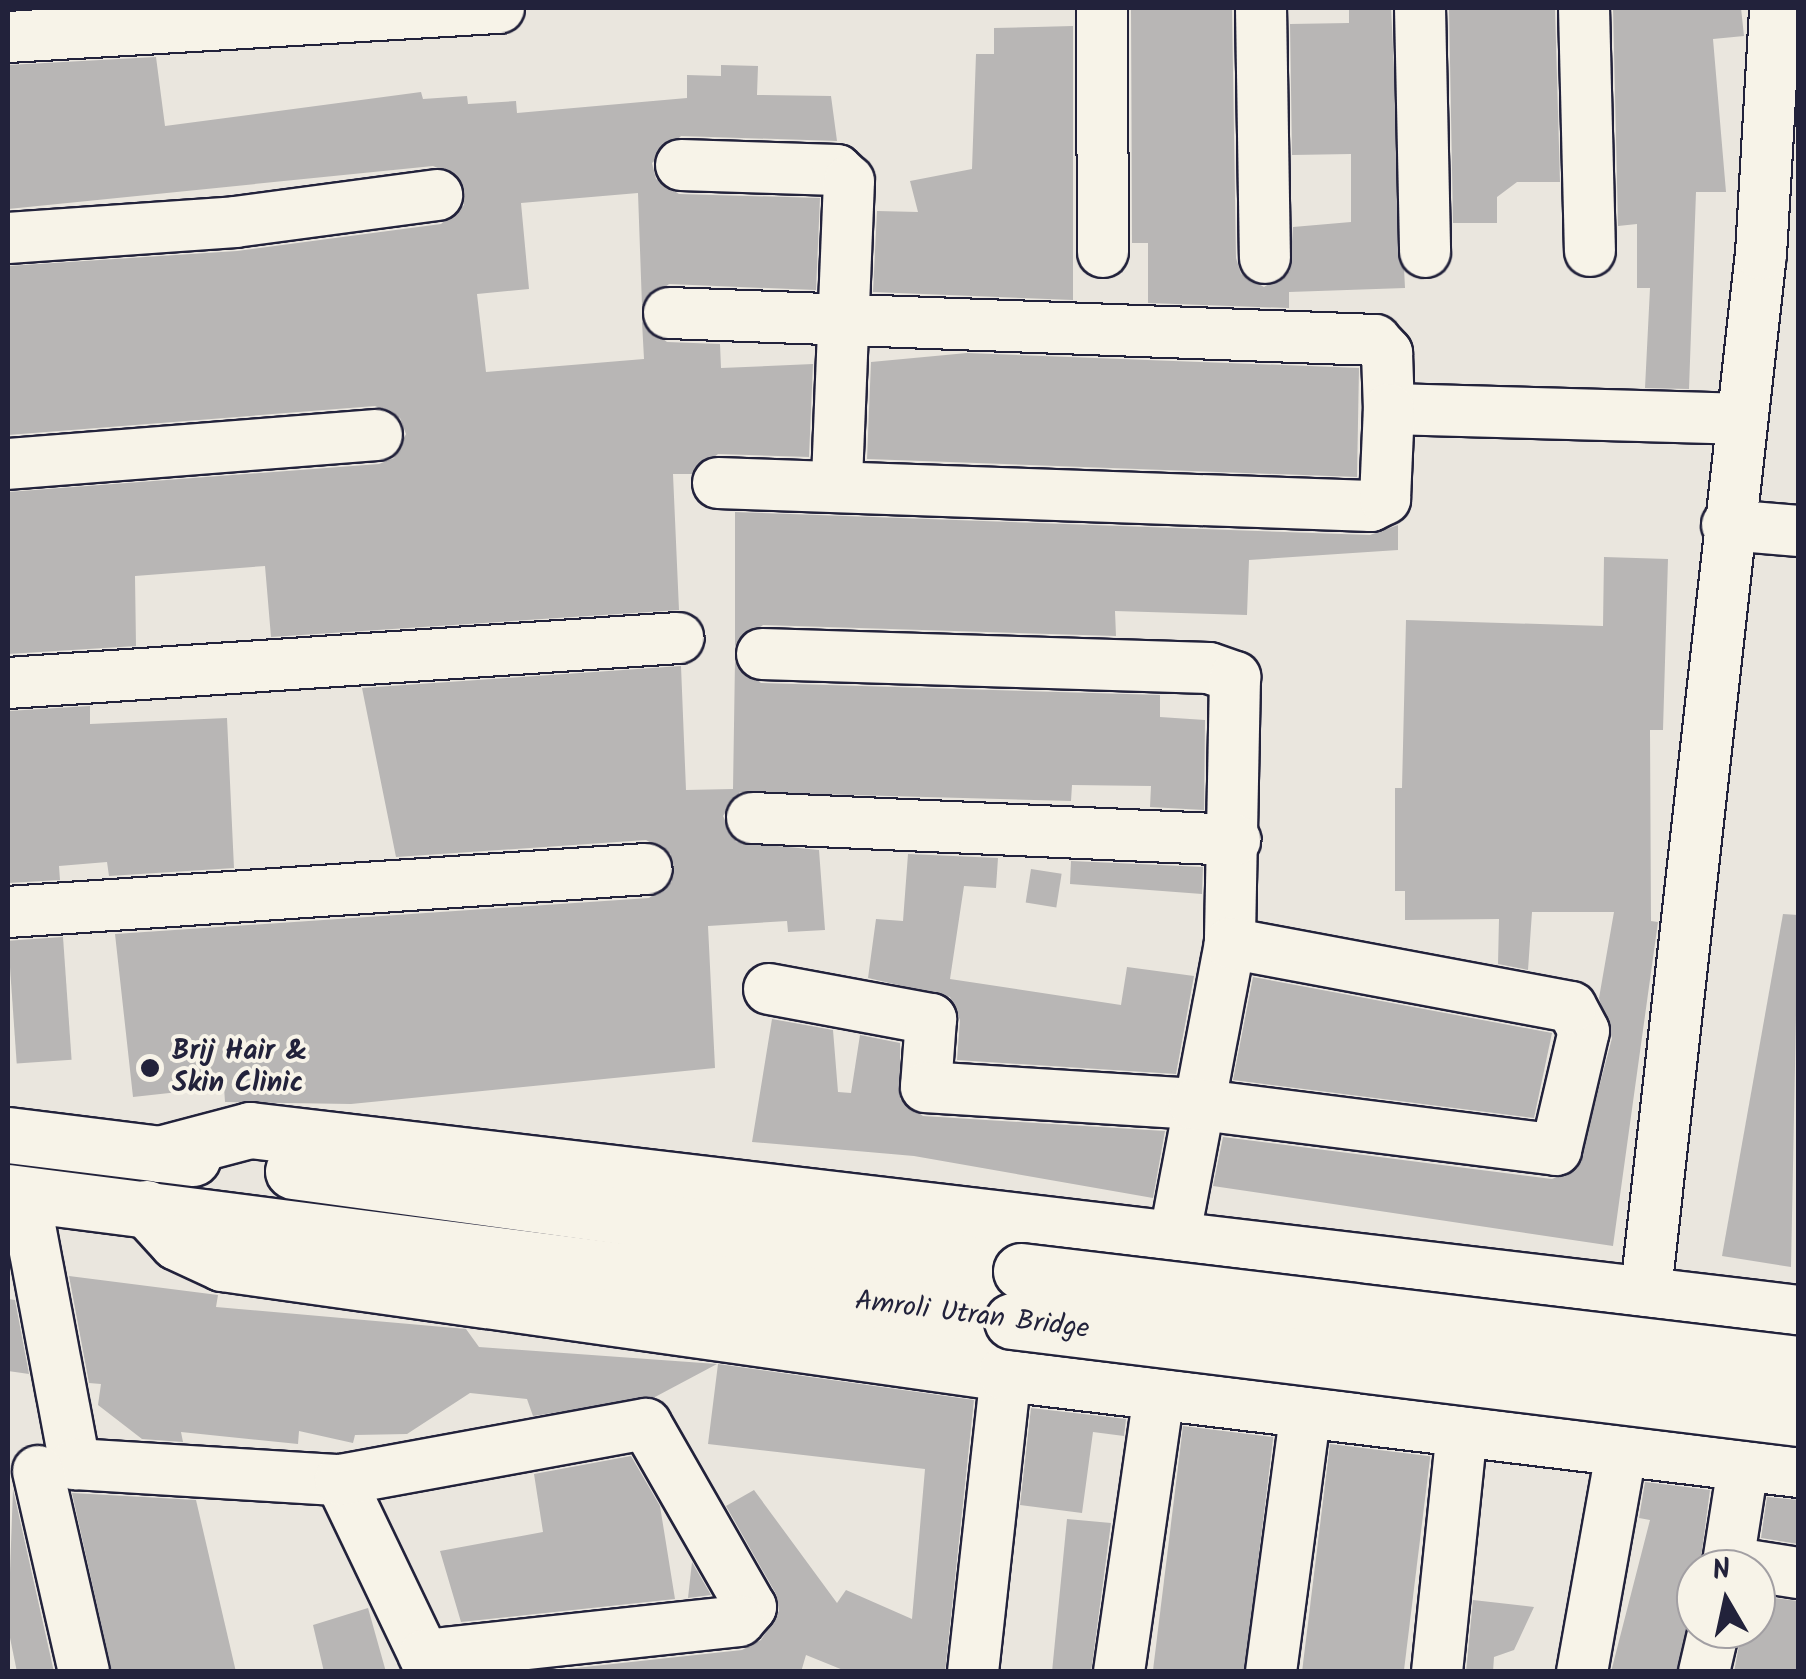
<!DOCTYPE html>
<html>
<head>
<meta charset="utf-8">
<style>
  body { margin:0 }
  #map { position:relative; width:1806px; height:1679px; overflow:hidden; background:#eae6de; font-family:Kalam,sans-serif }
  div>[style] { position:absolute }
  .building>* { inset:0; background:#b8b6b5; transform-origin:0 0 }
  .roads { filter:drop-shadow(2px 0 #22223b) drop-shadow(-2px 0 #22223b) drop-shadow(0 2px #22223b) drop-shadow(0 -2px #22223b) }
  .minor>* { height:50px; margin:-25px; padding:0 25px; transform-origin:25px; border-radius:25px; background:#f7f3e8 }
  .major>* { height:55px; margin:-27.5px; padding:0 27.5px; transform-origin:27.5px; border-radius:27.5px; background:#f7f3e8 }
  .bridges { filter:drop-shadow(2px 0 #22223b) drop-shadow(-2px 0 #22223b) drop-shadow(0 2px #22223b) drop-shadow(0 -2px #22223b) }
  .major-bridge>* { height:55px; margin:-27.5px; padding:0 27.5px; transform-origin:27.5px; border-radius:27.5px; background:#f7f3e8 }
  .dots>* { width:28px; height:28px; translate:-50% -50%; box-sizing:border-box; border:5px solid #f7f3e8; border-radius:50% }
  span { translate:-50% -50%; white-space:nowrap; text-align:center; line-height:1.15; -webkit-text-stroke:8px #f7f3e8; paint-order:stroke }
  .poi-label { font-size:28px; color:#22223b; font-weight:700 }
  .left { translate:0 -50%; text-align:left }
  .street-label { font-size:28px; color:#22223b }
  .frame { position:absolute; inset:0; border:10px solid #22223b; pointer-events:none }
  .north { position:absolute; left:1676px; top:1549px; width:100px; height:100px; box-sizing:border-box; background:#f7f3e8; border:2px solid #a29fa3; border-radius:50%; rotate:351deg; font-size:28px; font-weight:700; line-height:40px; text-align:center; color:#22223b }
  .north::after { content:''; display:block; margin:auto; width:35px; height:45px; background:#22223b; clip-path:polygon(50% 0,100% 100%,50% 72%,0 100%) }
</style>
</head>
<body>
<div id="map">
  <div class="building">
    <i style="clip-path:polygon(1131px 8px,1232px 8px,1236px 258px,1241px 274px,1264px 287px,1290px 271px,1293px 227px,1351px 222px,1351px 154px,1292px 155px,1290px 24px,1349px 23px,1349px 8px,1391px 8px,1405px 288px,1289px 292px,1289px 308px,1148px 303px,1148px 243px,1132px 243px)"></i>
    <i style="clip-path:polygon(1449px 8px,1555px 8px,1560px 182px,1517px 182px,1497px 197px,1497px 223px,1453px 223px)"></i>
    <i style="clip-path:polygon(1613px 8px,1741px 8px,1744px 36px,1713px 39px,1726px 192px,1696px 192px,1689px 389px,1645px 388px,1650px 288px,1637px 288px,1637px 224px,1618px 226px)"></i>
    <i style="clip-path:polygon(1073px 26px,1073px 300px,873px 292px,877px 211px,918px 212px,910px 181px,972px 169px,976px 54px,994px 54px,994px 28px)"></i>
    <i style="clip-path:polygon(156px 57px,165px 126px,421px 92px,423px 99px,467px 96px,468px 104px,516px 101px,517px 113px,687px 98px,687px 75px,721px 76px,721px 65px,758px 66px,757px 95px,831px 96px,837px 141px,681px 136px,652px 163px,656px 179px,679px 194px,820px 198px,816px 290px,669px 284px,642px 306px,638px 193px,521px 203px,529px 289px,477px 294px,486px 372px,644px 359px,642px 322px,667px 342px,720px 344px,721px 368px,813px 364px,809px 457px,718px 454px,692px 474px,673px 474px,679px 610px,271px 637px,265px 566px,135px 576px,136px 646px,8px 654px,8px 492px,379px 464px,394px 458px,406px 434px,400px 418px,375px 406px,8px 435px,8px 266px,237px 251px,441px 224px,464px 205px,459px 177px,433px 166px,8px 209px,8px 65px)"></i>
    <i style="clip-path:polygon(967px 353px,1359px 368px,1357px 477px,867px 459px,871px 362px)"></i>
    <i style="clip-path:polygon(735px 512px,1370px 535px,1398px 525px,1398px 550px,1249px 560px,1247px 615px,1115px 611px,1116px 636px,763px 625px,735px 646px)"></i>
    <i style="clip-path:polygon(1604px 557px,1668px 559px,1663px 730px,1650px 730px,1651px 921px,1658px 922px,1613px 1246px,1213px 1186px,1223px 1137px,1552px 1179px,1578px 1168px,1612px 1038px,1599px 998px,1614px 912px,1532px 912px,1528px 970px,1498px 964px,1499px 919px,1405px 920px,1405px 891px,1395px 891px,1395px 788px,1402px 788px,1406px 620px,1603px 626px)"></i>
    <i style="clip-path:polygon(735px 661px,761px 683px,1160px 695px,1160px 717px,1205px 720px,1204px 810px,1150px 807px,1151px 786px,1072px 785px,1071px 801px,740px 792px,723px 816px,736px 842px,819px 850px,825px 930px,788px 932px,787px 921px,708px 926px,715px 1068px,351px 1104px,225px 1102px,224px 1087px,133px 1097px,115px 934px,649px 898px,672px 882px,671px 854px,646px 840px,396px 857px,362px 688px,681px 666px,686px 790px,733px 789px)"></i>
    <i style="clip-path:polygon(90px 706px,90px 724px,227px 718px,234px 868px,109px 876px,107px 862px,59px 866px,60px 880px,8px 883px,8px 711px)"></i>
    <i style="clip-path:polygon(908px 854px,998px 858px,996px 888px,964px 886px,950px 979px,1121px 1005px,1127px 967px,1194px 976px,1176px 1074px,957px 1060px,960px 1020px,950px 997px,868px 978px,876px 919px,903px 921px)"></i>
    <i style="clip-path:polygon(1071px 861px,1203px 867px,1202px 894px,1070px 884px)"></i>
    <i style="left:1031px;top:869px;width:31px;height:34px;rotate:9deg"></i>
    <i style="clip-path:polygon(1783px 914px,1798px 915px,1791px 1267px,1722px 1256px)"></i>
    <i style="left:63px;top:937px;width:123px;height:55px;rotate:86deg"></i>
    <i style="clip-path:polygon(1253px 977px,1552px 1033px,1534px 1118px,1233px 1080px)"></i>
    <i style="clip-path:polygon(772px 1019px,833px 1030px,838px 1092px,851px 1093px,860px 1035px,900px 1043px,900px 1099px,923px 1116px,1165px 1131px,1153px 1198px,914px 1156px,752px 1142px)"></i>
    <i style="clip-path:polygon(69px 1276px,218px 1295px,216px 1307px,466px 1329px,479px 1347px,717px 1364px,655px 1397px,533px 1416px,527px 1399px,470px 1393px,407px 1434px,355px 1435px,353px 1443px,299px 1431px,298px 1444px,181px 1432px,183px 1442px,142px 1439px,98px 1405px,101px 1384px,89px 1383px)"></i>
    <i style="clip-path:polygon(8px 1299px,15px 1300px,29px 1374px,8px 1371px)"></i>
    <i style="clip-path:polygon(718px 1364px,974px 1400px,945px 1672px,848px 1672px,806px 1655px,801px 1672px,539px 1672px,742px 1650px,761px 1640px,779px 1611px,776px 1594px,726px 1506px,754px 1490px,837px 1603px,846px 1590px,912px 1619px,925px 1469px,708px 1444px)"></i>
    <i style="clip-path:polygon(1031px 1408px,1126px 1419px,1124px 1436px,1093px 1432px,1082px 1513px,1020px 1505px)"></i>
    <i style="left:1183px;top:1426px;width:91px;height:248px;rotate:7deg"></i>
    <i style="left:1330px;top:1444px;width:101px;height:230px;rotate:7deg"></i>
    <i style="clip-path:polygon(631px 1456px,660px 1506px,675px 1599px,461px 1622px,440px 1551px,543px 1532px,534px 1474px)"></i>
    <i style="clip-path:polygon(1645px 1482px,1710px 1490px,1696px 1595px,1676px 1672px,1611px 1672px,1650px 1520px,1639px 1518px)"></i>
    <i style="clip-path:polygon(13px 1489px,54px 1672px,17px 1672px,8px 1628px)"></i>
    <i style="clip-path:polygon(72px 1493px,196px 1500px,236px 1672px,112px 1672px)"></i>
    <i style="clip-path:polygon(1767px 1497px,1798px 1500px,1798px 1544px,1761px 1538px)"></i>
    <i style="clip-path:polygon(1067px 1519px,1111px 1523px,1091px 1672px,1052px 1672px)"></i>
    <i style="clip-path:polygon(692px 1562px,711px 1595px,688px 1598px)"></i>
    <i style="clip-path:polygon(1756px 1596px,1798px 1601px,1798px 1672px,1734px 1672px,1742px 1629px,1756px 1629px)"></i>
    <i style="clip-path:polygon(1473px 1600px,1534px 1607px,1514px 1650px,1494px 1657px,1493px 1672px,1466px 1672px)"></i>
    <i style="clip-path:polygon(368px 1608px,386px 1672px,324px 1672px,313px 1625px)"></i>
  </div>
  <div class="roads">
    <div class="minor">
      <i style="left:1102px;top:8px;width:244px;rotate:89.8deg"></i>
      <i style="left:1261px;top:8px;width:250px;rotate:89.1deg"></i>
      <i style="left:1420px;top:8px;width:244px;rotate:88.8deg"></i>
      <i style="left:1584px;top:8px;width:243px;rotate:88.6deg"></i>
      <i style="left:8px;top:37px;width:492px;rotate:-3.4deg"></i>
      <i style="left:681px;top:165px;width:156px;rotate:1.8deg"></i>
      <i style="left:837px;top:170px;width:16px;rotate:43deg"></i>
      <i style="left:849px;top:181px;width:303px;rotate:92.3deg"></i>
      <i style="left:8px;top:238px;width:228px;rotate:-4deg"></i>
      <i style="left:235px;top:222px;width:204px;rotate:-7.6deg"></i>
      <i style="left:669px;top:313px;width:707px;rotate:2.19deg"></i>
      <i style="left:1375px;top:340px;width:18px;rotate:47deg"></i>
      <i style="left:1387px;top:353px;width:56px;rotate:88deg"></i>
      <i style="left:1389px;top:409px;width:351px;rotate:1.6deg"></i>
      <i style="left:8px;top:464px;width:370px;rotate:-4.5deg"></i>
      <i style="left:718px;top:483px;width:653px;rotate:2.02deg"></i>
      <i style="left:1371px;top:506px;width:16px;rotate:-27deg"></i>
      <i style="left:1385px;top:499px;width:90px;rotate:-87.5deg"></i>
      <i style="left:1727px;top:525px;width:71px;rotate:4.8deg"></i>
      <i style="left:762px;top:654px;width:447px;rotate:1.8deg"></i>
      <i style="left:1209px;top:668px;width:28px;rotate:19deg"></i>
      <i style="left:1235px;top:677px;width:266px;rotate:91.1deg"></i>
      <i style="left:1230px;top:943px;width:296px;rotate:100.7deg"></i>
      <i style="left:8px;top:683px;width:672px;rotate:-3.84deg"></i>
      <i style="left:752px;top:818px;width:484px;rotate:2.6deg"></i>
      <i style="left:8px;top:912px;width:640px;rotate:-3.85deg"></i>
      <i style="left:769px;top:989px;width:165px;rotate:10.5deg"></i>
      <i style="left:931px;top:1019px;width:68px;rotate:94.2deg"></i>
      <i style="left:926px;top:1087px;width:269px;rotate:3.6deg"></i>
      <i style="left:1194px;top:1104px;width:365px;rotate:7.2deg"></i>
      <i style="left:1556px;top:1150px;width:122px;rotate:-76.8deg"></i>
      <i style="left:1584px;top:1031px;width:27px;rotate:-118deg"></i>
      <i style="left:1571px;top:1007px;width:347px;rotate:-169.4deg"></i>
      <i style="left:24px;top:1194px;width:275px;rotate:79.3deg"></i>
      <i style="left:75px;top:1464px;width:265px;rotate:3.5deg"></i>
      <i style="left:340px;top:1480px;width:213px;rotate:64.4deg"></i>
      <i style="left:1641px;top:1335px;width:1088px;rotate:-83.67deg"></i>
      <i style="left:1761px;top:254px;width:246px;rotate:-86.7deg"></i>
      <i style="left:38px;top:1471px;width:206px;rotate:77.1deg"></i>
      <i style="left:340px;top:1480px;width:311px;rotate:-10.4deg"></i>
      <i style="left:646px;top:1424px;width:211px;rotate:60.2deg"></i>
      <i style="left:751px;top:1607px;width:18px;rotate:131deg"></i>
      <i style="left:739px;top:1621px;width:317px;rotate:173.8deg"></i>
      <i style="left:1728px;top:1562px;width:71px;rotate:8.9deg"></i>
      <i style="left:1727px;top:1569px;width:109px;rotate:-81.1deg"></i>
      <i style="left:973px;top:1672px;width:301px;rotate:-83.7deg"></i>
      <i style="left:1119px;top:1672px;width:282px;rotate:-81.8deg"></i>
      <i style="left:1271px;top:1672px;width:265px;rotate:-82.4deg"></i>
      <i style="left:1437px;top:1672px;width:243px;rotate:-84.1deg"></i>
      <i style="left:1582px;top:1672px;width:267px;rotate:-79.9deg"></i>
      <i style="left:1704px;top:1672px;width:44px;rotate:-76.9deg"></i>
    </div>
    <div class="major">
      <i style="left:8px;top:1135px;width:186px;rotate:7.1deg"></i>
      <i style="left:159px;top:1154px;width:94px;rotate:-14.8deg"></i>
      <i style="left:250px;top:1130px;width:1559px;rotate:6.74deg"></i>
      <i style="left:293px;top:1171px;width:735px;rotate:7.82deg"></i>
      <i style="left:8px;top:1192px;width:1012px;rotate:7.32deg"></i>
      <i style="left:146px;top:1208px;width:46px;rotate:47.6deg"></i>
      <i style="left:177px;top:1242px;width:50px;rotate:25deg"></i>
      <i style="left:222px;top:1263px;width:792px;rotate:7.99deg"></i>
      <i style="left:1006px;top:1373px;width:798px;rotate:6.91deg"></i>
    </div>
  </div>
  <div class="bridges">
    <div class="major-bridge">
      <i style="left:1021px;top:1271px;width:783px;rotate:6.83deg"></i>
      <i style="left:1012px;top:1321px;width:792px;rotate:7.04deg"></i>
    </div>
  </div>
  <div class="dots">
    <i style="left:150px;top:1068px;background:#22223b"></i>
  </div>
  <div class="poi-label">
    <span class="left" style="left:172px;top:1068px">Brij Hair &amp;<br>Skin Clinic</span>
  </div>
  <div class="street-label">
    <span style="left:972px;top:1316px;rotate:7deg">Amroli Utran Bridge</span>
  </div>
  <div class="frame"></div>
  <div class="north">N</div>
</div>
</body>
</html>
